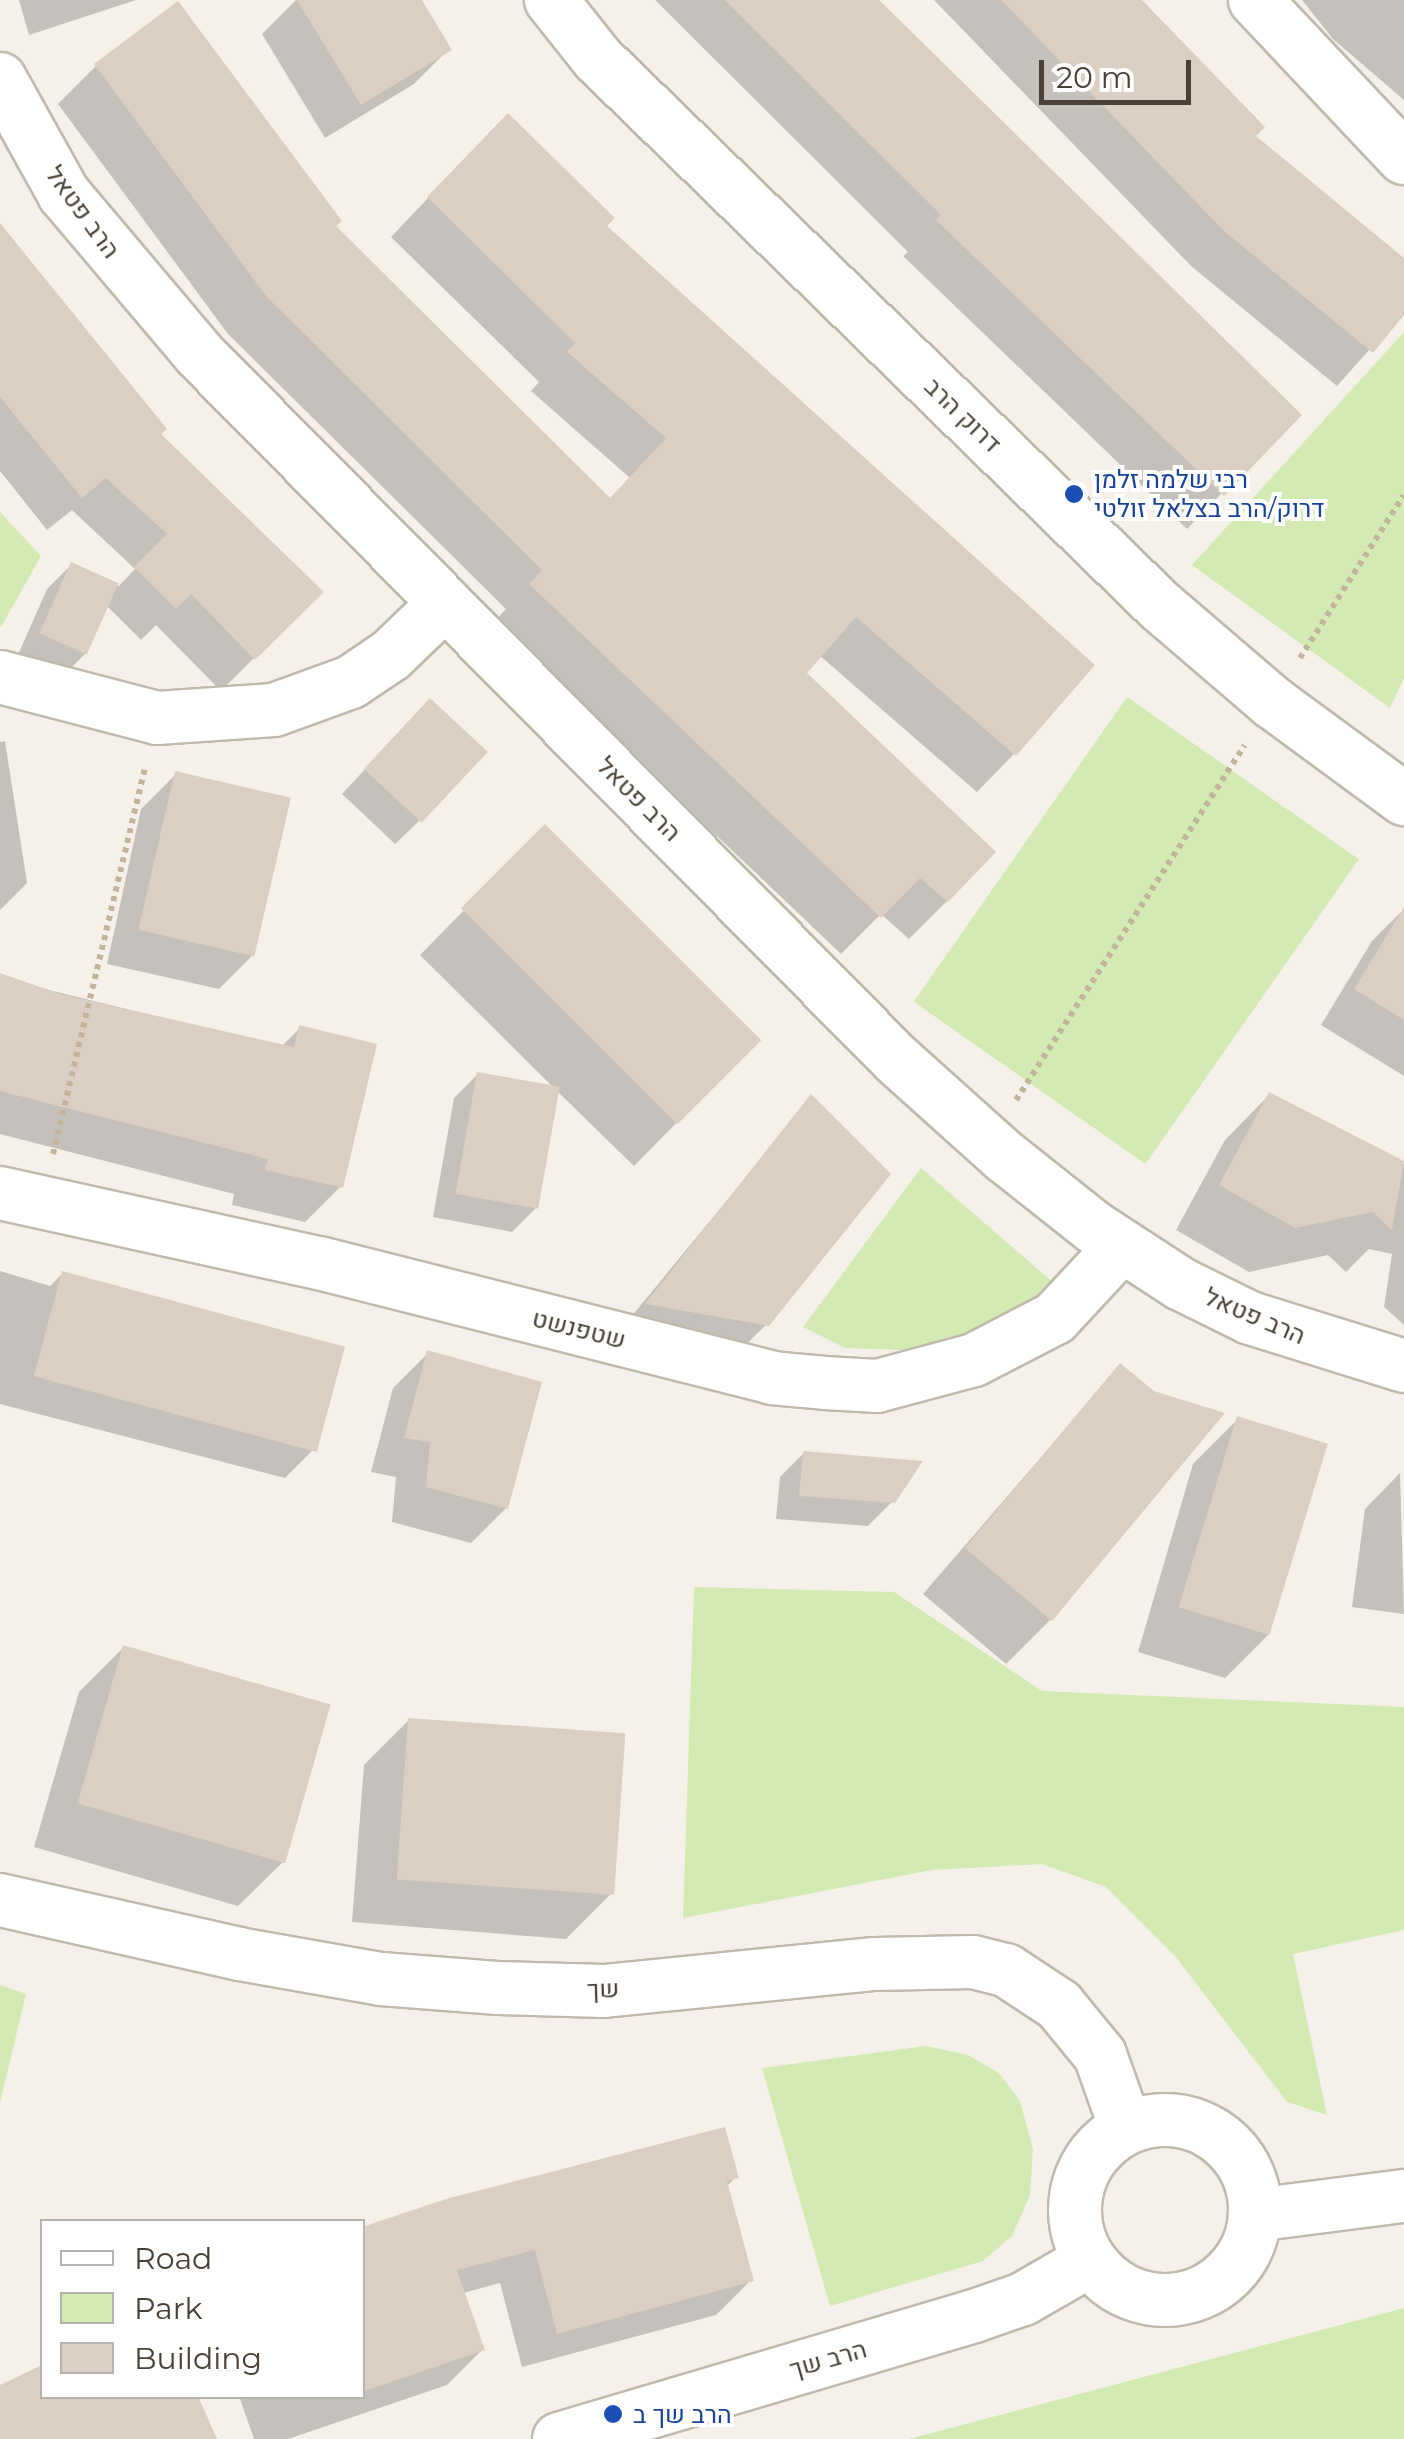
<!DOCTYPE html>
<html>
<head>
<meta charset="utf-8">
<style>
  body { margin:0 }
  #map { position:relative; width:1404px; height:2439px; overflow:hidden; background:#f5f1ea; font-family:Montserrat,Heebo,sans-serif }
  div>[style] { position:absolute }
  .green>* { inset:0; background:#d3eab2; transform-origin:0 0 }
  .shadow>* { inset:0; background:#0003 }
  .building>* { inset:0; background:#dacfc2; transform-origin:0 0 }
  .path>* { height:6px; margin-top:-3px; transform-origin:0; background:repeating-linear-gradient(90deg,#c3b49d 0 5px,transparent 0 10px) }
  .roads { filter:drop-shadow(2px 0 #c1b9ac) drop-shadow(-2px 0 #c1b9ac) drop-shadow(0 2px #c1b9ac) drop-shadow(0 -2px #c1b9ac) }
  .minor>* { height:52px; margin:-26px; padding:0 26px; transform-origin:26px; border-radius:26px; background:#fff }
  .minor>.ring { margin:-26px; padding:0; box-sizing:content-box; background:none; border:52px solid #fff; border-radius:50% }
  .dots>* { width:28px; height:28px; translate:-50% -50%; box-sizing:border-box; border:5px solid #fff; border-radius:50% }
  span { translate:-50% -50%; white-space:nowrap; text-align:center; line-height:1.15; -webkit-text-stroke:8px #fff; paint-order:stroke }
  .street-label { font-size:25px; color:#494137 }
  .transit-label { font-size:25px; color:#164399 }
  .left { translate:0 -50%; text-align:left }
  .legend { position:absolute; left:40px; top:2219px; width:325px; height:180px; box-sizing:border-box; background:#fff; border:2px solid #b6b3af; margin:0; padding:12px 18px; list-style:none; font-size:30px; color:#494137 }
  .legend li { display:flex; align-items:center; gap:20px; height:50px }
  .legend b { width:50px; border:2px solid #b6b3af }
  .scale { position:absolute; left:1039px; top:60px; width:152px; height:45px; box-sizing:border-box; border:5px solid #494137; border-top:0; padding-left:12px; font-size:30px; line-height:35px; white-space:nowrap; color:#494137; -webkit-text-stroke:8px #fff; paint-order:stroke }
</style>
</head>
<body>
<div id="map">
  <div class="green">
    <i style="clip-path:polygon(1404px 332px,1404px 678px,1390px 708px,1192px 565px)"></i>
    <i style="clip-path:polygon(0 512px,41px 556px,1px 627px,0 626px)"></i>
    <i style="left:1127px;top:697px;width:283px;height:372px;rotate:35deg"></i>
    <i style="clip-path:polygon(921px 1168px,1055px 1284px,1004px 1318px,951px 1340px,901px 1350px,845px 1348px,803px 1327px)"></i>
    <i style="clip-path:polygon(694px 1587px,894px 1592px,1042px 1691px,1404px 1707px,1404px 1930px,1293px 1954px,1327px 2115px,1287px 2102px,1175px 1956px,1106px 1887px,1042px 1864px,932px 1870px,683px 1918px)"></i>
    <i style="clip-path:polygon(0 1985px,26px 1994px,0 2103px)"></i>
    <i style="clip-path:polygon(926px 2046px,968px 2055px,999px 2073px,1020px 2101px,1033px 2149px,1030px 2195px,1012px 2236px,983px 2261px,830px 2306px,762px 2068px)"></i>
    <i style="clip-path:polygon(1404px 2308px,1404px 2439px,909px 2439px)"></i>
  </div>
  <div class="shadow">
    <i style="clip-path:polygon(19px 0,136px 0,29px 35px)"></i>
    <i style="clip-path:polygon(296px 0,419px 0,449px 49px,414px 84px,325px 138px,262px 34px)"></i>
    <i style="clip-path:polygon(655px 0,874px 0,1298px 415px,1187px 529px,903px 256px,908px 252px)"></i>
    <i style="clip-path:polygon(934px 0,1138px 0,1252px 136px,1404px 261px,1404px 311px,1337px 386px,1191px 266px)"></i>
    <i style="clip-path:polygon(1302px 0,1404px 0,1404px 100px,1333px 39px)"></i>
    <i style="clip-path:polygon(96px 66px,333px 226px,608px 501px,630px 478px,531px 391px,539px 382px,391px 237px,470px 154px,604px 226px,1014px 754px,977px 792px,819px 655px,804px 673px,947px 901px,909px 939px,881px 914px,841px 954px,493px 623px,506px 609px,228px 334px,58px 104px)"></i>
    <i style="clip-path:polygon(0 224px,158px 435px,320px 592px,221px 691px,156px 625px,141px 640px,107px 606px,86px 653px,62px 677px,17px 657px,47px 589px,71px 565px,119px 586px,135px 569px,72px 510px,47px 530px,0 471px)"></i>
    <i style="clip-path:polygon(406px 725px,419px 821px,395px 844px,342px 794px)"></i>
    <i style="clip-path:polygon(5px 741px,27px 883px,0 910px,0 742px)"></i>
    <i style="clip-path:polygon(176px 774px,254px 954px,219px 989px,107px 964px,141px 809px)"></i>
    <i style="clip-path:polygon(545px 828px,759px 1039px,634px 1166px,557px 1091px,537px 1207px,512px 1232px,433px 1217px,454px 1098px,478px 1074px,554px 1088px,420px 955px)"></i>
    <i style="clip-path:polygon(1404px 909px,1404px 1076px,1321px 1025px,1372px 941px)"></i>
    <i style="clip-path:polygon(0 978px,281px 1047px,300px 1028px,340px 1187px,305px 1222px,232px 1205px,234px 1194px,0 1134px)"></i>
    <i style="clip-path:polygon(1269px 1095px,1404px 1164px,1404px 1325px,1384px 1307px,1392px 1254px,1369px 1249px,1346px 1272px,1328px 1255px,1249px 1272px,1176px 1230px,1225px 1140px)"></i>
    <i style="clip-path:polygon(811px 1098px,767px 1324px,731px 1359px,613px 1339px)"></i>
    <i style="clip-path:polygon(0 1271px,50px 1286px,62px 1274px,317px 1446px,285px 1478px,0 1404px)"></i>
    <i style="clip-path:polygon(428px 1353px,506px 1508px,471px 1543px,392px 1522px,396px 1477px,371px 1472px,393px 1388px)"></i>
    <i style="clip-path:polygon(1120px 1366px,1050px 1620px,1006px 1664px,923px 1594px)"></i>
    <i style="clip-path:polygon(1238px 1419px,1270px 1633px,1225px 1678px,1138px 1652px,1193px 1464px)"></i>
    <i style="clip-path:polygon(804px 1453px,893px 1501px,868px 1526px,776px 1519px,780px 1477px)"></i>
    <i style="clip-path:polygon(1400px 1473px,1404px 1614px,1352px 1607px,1365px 1509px)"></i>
    <i style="clip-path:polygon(123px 1648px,283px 1862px,238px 1906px,34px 1847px,79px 1692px)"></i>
    <i style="clip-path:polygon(409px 1720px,610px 1895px,566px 1939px,352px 1922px,364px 1765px)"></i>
    <i style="clip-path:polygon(736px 2177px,726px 2187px,751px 2280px,716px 2315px,522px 2367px,500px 2283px,463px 2293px,482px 2350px,447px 2385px,288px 2439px,254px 2439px,239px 2396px,362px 2396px,362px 2230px)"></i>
  </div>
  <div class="building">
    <i style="clip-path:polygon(297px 0,422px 0,452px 50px,361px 105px)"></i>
    <i style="clip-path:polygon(725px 0,879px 0,1302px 415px,1224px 496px,936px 220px,941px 215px)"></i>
    <i style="clip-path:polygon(1001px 0,1142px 0,1265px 127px,1256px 136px,1404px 258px,1404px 315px,1373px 353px,1225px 232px)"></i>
    <i style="clip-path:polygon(178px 1px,342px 221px,336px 226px,610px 498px,666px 438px,567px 352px,575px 343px,427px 197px,508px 113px,615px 218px,607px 226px,1095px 665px,1016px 756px,856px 617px,807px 673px,996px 852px,948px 902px,920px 878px,881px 918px,529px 584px,542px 570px,266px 296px,94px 64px)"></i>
    <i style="clip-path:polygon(0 223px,167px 429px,161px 434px,324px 592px,255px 660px,191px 594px,176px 609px,134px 567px,167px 534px,106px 478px,82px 498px,0 397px)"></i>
    <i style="left:71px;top:562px;width:52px;height:78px;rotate:24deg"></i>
    <i style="left:430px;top:698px;width:79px;height:97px;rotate:43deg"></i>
    <i style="left:175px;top:771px;width:119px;height:163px;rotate:13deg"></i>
    <i style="left:545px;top:824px;width:306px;height:119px;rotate:45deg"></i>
    <i style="clip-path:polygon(1404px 907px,1404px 1020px,1354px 989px)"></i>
    <i style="clip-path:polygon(0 973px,60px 994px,294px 1047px,299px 1025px,377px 1044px,343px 1188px,265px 1170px,268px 1159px,0 1091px)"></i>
    <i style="left:477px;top:1072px;width:84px;height:124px;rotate:10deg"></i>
    <i style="clip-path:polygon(1269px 1092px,1404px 1161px,1392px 1230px,1373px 1212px,1295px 1228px,1219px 1185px)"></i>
    <i style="clip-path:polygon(811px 1094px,891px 1174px,769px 1326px,645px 1304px)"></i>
    <i style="left:62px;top:1271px;width:293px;height:109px;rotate:15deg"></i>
    <i style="clip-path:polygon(427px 1350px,542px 1382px,508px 1509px,426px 1487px,430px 1442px,404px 1438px)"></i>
    <i style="clip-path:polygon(1120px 1363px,1154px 1391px,1225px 1413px,1052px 1621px,965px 1548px)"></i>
    <i style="left:1237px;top:1416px;width:95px;height:200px;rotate:17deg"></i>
    <i style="clip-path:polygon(803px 1451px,923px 1461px,895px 1503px,799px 1496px)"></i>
    <i style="left:123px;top:1645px;width:216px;height:165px;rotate:16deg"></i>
    <i style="left:408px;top:1718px;width:218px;height:162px;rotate:4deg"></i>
    <i style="clip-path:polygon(725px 2127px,739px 2178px,727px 2181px,754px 2281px,557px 2334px,535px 2250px,457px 2270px,485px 2350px,362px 2392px,362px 2227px,446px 2199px)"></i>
    <i style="clip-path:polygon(42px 2365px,42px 2396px,198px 2396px,217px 2439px,0 2439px,0 2385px)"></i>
  </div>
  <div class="path">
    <i style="left:1300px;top:658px;width:193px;rotate:-57.5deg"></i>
    <i style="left:1016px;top:1100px;width:422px;rotate:-57.2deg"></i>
    <i style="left:53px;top:1154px;width:398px;rotate:-76.6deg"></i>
  </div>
  <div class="roads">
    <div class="minor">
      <i style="left:551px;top:0;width:75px;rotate:51.5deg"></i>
      <i style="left:598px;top:59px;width:784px;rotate:44.23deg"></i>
      <i style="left:1160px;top:606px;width:148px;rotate:40.6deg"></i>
      <i style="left:1272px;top:702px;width:164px;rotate:36.3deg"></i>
      <i style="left:1255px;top:0;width:217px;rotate:46.7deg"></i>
      <i style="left:0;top:79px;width:132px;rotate:60.9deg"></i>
      <i style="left:64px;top:194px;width:209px;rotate:49.8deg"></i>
      <i style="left:199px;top:354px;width:993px;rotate:45.33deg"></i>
      <i style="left:897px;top:1060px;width:144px;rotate:41.9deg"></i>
      <i style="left:1004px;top:1156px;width:116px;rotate:38.4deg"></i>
      <i style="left:1095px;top:1228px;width:103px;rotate:33.1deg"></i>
      <i style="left:1181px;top:1284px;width:77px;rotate:26.2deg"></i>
      <i style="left:1250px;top:1318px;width:161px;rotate:17.3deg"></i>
      <i style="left:0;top:677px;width:162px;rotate:14.6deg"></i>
      <i style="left:157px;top:718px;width:117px;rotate:-3.9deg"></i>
      <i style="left:274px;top:710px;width:82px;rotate:-20deg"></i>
      <i style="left:351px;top:682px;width:48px;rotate:-34deg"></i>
      <i style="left:391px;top:655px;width:75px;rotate:-43.9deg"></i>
      <i style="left:0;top:1193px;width:327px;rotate:12.4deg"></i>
      <i style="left:319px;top:1263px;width:467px;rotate:14.2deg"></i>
      <i style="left:772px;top:1378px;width:53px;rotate:5.4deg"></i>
      <i style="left:825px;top:1383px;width:52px;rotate:3.3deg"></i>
      <i style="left:877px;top:1386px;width:100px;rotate:-15deg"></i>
      <i style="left:974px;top:1360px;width:91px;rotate:-27.4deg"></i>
      <i style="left:1055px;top:1318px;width:98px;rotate:-47.1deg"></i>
      <i style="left:0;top:1900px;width:245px;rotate:12.7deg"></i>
      <i style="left:239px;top:1954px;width:144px;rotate:10deg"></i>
      <i style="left:381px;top:1979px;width:117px;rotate:4.4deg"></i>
      <i style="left:498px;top:1988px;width:106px;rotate:1.6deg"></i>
      <i style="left:604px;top:1991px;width:272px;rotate:-5.7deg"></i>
      <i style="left:875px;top:1964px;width:98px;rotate:-1.2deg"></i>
      <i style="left:973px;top:1962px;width:34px;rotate:14deg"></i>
      <i style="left:1006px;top:1970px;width:64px;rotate:33.4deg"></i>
      <i style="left:1059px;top:2005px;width:65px;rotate:50.6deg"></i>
      <i style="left:1100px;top:2055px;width:77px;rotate:70.4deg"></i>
      <i class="ring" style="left:1075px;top:2120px;width:128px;height:128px"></i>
      <i style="left:1255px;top:2215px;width:150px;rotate:-7.3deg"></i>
      <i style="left:559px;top:2439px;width:433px;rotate:-16.5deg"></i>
      <i style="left:974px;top:2316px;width:52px;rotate:-19.1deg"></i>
      <i style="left:1023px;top:2299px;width:76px;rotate:-29.9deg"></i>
    </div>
  </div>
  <div class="dots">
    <i style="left:1074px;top:494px;background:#1a4fb4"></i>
    <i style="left:613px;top:2414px;background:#1a4fb4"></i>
  </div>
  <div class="street-label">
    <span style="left:83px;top:212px;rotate:54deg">הרב פטאל</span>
    <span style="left:963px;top:415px;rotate:44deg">דרוק הרב</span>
    <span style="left:639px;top:799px;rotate:45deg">הרב פטאל</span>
    <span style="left:1255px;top:1316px;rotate:23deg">הרב פטאל</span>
    <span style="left:579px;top:1329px;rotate:14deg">שטפנשט</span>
    <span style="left:603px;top:1989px;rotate:-2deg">שך</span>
    <span style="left:828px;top:2359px;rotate:-16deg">הרב שך</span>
  </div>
  <div class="transit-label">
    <span class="left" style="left:1094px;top:494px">רבי שלמה זלמן<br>דרוק/הרב בצלאל זולטי</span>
    <span class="left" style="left:633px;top:2414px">הרב שך ב</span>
  </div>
  <ul class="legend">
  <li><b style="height:12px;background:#fff"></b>Road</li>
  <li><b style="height:28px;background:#d3eab2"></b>Park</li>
  <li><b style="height:28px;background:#dacfc2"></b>Building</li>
  </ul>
  <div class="scale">20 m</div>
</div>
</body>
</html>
